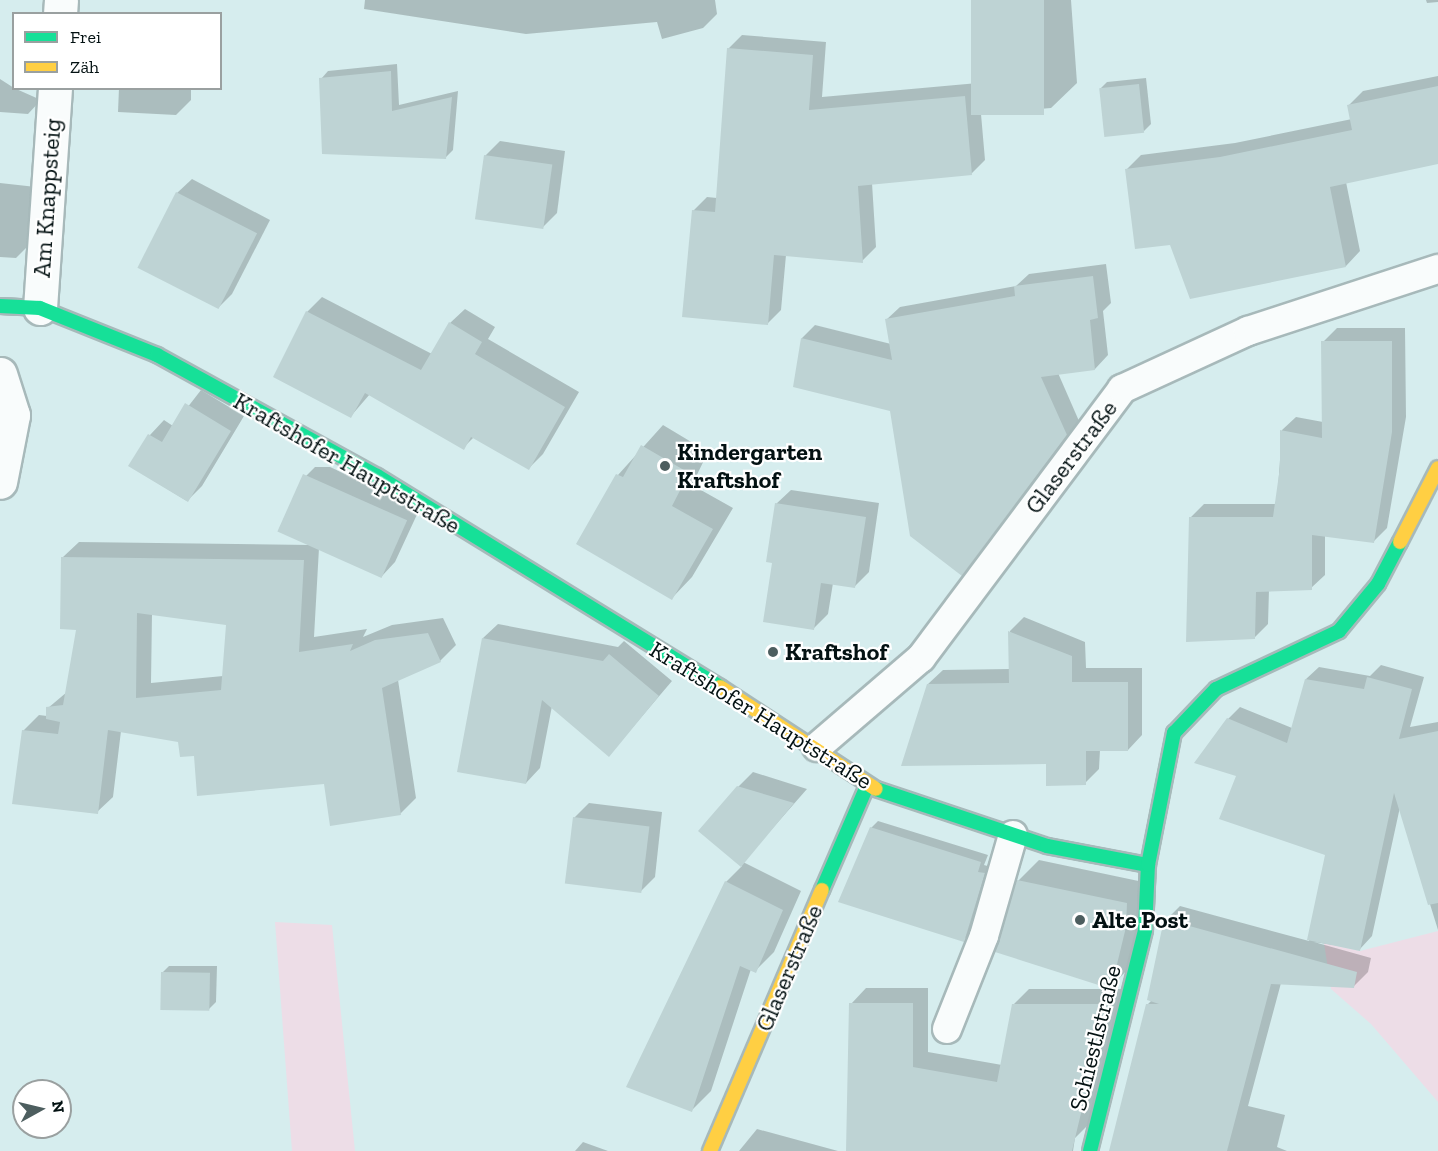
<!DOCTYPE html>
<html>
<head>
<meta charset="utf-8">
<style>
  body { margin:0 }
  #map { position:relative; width:1438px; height:1151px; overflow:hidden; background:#d6edee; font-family:"Zilla Slab",serif }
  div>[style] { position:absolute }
  .green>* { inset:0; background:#eddde7 }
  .shadow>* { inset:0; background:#0003 }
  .building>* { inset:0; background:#bed3d4; transform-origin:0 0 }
  .roads { filter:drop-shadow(2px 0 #a7b9ba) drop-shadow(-2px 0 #a7b9ba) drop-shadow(0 2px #a7b9ba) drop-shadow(0 -2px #a7b9ba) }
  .lane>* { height:28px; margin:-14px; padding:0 14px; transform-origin:14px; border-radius:14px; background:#f9fcfc }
  .street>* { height:33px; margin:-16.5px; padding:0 16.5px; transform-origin:16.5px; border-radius:16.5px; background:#f9fcfc }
  .fast>* { height:14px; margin:-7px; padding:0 7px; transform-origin:7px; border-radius:7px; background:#16e098 }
  .slow>* { height:14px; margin:-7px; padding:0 7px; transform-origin:7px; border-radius:7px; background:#ffcf43 }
  .dots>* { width:16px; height:16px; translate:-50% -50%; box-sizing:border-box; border:3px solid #fff; border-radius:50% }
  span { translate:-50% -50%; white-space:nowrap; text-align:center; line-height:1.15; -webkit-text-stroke:4.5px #fff; paint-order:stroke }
  .street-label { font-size:24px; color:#031112 }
  .poi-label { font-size:24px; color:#031112; font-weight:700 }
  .left { translate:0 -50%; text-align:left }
  .legend { position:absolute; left:12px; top:12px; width:210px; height:78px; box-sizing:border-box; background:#fff; border:2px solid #9aa0a0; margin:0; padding:8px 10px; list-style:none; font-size:18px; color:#031112 }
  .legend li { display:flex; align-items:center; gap:12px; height:30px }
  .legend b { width:30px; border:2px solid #9aa0a0 }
  .north { position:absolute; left:12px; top:1079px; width:60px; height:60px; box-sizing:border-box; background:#fff; border:2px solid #9aa0a0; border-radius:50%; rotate:82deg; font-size:16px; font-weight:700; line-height:24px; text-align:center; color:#031112 }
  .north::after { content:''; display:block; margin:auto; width:21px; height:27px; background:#4d5e5f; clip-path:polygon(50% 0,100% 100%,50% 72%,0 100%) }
</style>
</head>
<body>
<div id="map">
  <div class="green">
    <i style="clip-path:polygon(275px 922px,332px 925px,355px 1151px,292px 1151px)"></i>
    <i style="clip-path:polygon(1438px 931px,1438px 1102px,1371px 1024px,1331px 989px,1324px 943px,1360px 951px)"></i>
  </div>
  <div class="shadow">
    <i style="clip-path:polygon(365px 0,715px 0,717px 14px,703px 28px,662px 39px,657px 22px,526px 34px,364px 9px)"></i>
    <i style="clip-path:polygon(972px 0,1071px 0,1077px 83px,1051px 108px,981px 114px,985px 160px,971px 174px,872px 183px,876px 247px,862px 261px,786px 255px,781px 310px,767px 324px,693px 211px,707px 197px,717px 198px,728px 49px,742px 35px,826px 42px,822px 97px,978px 83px)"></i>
    <i style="clip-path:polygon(1426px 0,1438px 0,1438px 2px,1427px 3px)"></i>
    <i style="clip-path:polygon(397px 64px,399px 105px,458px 91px,453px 150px,446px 157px,321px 79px,328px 71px)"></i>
    <i style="clip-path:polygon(1438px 76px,1438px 163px,1346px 182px,1360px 251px,1346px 266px,1171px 243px,1126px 170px,1141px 155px,1235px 143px,1352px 119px,1349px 105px,1363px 91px)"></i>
    <i style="clip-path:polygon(1146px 78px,1151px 124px,1144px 131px,1100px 89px,1107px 82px)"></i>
    <i style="clip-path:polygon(0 79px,14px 88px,41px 100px,28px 114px,0 112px)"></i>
    <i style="clip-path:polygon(119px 88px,191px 88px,191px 100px,176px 115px,118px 112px)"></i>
    <i style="clip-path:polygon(500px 141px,565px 151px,557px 213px,542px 228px,485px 156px)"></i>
    <i style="clip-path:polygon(192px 179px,270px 220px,232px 294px,218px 308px,177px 193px)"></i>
    <i style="clip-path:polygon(0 183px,36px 187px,30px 244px,16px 258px,0 257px)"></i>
    <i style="clip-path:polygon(1106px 264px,1111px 303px,1103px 311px,1108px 355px,1095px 369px,1058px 373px,1079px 421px,962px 574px,892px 410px,795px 386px,802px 338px,815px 325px,891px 344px,886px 320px,900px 307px,1016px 286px,1029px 274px)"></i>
    <i style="clip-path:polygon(322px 297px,432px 354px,450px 323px,465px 309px,495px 327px,488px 339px,579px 392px,543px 454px,529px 468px,474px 437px,463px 448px,370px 394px,351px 416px,307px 312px)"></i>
    <i style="clip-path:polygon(1337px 328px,1405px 328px,1406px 417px,1387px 528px,1373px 542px,1325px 535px,1325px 575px,1311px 588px,1269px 590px,1268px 624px,1254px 638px,1191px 517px,1204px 504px,1277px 504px,1282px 430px,1296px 417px,1323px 422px,1323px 342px)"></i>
    <i style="clip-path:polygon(201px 390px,244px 416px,202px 486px,187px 501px,130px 466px,150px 435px,164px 420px,173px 426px)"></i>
    <i style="clip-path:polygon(663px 425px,708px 452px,692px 485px,733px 508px,692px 577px,672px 598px,578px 544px,618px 475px)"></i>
    <i style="clip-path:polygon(evenodd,315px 467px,330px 467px,420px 508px,395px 562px,382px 576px,319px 548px,314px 637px,367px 629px,363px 637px,392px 625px,443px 618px,456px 645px,440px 661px,398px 680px,416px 798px,400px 814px,325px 782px,195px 754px,180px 741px,121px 731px,113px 797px,97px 812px,23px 731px,39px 715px,47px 716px,48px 708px,67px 692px,78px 628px,63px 557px,79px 542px,310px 545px,301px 481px,315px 467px,152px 614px,228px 624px,223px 676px,151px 683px,152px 614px)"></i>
    <i style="clip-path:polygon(791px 490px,879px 503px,869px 572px,855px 586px,833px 583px,828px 614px,814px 628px,774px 561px,776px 504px)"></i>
    <i style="clip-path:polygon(1024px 617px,1085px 642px,1086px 668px,1142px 668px,1142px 735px,1128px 750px,1100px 750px,1099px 769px,1085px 783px,928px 684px,943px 670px,1010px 669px,1010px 631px)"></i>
    <i style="clip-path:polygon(498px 624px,618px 647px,624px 641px,672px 681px,609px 755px,552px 706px,540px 768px,526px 783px,483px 638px)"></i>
    <i style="clip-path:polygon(1381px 665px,1424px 677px,1410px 727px,1438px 722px,1438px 930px,1400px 807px,1372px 936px,1360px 949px,1314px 942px,1371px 958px,1368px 972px,1354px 986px,1281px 983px,1248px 1106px,1285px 1115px,1277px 1147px,1287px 1151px,1111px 1151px,1147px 1005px,1152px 1000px,1166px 920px,1180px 906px,1309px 941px,1327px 854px,1238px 776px,1228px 719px,1240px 707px,1292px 728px,1306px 679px,1319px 667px,1370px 676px)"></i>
    <i style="clip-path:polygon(753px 772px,807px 789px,743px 862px,801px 891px,774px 952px,755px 971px,751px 969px,711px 1091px,692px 1110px,726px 882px,742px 866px,738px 787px)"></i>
    <i style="clip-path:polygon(589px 803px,662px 812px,655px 877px,640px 892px,574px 818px)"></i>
    <i style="clip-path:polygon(878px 821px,988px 855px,984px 865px,991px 867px,971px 933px,963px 940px,871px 828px)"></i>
    <i style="clip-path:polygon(1039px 860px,1148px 883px,1131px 966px,1111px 987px,1018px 881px)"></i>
    <i style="clip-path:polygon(169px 966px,217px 966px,216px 1002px,209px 1009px,162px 973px)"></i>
    <i style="clip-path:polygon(866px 988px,928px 988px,928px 1052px,1002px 1065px,1014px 1004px,1029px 989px,1122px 989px,1088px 1125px,1075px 1138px,1073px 1151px,847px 1151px,851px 1004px)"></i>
    <i style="clip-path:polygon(757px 1129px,838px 1151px,739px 1151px)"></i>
    <i style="clip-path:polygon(583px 1142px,608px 1151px,575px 1151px)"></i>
  </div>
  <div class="building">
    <i style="left:971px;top:0;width:73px;height:115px"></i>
    <i style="clip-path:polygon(727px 48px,813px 55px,809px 110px,965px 96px,972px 175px,858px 186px,863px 263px,774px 255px,768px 325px,682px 317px,692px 210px,715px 212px)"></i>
    <i style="clip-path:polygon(391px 71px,392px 111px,452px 97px,446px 159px,322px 154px,319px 78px)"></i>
    <i style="left:1139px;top:84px;width:49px;height:40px;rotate:84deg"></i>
    <i style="clip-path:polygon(1438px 86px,1438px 164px,1330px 187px,1346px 267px,1190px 299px,1170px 245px,1135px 249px,1125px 169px,1220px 157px,1352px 130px,1347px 105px)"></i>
    <i style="left:484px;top:155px;width:69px;height:65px;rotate:8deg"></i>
    <i style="left:176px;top:192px;width:91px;height:85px;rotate:27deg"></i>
    <i style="clip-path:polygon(1093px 276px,1098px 318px,1090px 320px,1095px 370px,1041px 377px,1067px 435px,962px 576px,910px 536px,890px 411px,793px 387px,801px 338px,892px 360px,885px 319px,1015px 296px,1014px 286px)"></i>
    <i style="clip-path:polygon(306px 311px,421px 370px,449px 322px,482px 342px,475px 354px,565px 407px,529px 470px,471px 437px,464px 450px,365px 393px,351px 418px,273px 377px)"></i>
    <i style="clip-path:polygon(1321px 341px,1392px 341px,1392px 432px,1374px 543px,1312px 535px,1312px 590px,1256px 592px,1255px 639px,1186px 642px,1189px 517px,1273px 517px,1280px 467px,1280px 430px,1322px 438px)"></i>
    <i style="clip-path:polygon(185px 403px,231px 431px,188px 502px,128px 466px,148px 434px,162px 442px)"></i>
    <i style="clip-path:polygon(641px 445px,689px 473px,672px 506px,713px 529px,672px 600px,576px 544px,616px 474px,623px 477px)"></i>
    <i style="left:303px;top:474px;width:114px;height:63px;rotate:24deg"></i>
    <i style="clip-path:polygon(775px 503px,866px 517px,855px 588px,821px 583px,814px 630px,763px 622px,772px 563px,766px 562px)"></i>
    <i style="clip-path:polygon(evenodd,61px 557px,304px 560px,299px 652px,353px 644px,350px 651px,375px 640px,428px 633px,441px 662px,382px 688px,401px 815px,330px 826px,324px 784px,197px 796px,194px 756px,180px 757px,178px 742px,108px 730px,98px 814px,12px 804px,22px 730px,58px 734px,60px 722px,46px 719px,46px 707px,63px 705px,76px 630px,60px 629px,61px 557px,137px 613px,226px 625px,221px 690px,136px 698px,137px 613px)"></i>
    <i style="clip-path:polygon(1008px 631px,1072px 656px,1072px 682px,1128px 682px,1128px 751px,1086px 751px,1086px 785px,1046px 786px,1046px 764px,901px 766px,927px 684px,1009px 683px)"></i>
    <i style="clip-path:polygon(482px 638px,603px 661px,609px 654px,659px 696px,609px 757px,542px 700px,526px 784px,457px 772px)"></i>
    <i style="clip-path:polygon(1367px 677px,1412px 689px,1399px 739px,1438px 731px,1438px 903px,1428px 905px,1394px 793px,1360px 951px,1307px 940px,1325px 855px,1219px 819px,1236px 776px,1194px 763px,1227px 718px,1287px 743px,1305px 679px,1364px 689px)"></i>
    <i style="clip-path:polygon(737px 786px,794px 803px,741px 867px,698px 831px)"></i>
    <i style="left:573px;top:817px;width:77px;height:67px;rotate:7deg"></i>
    <i style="clip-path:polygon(870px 827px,981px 862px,978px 872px,985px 873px,964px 942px,838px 902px)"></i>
    <i style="clip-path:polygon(1017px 880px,1127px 903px,1126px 927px,1111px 989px,995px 952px)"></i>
    <i style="clip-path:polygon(725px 881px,783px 910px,756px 973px,740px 966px,692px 1112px,626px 1087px)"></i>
    <i style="clip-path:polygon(1164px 919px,1357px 972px,1354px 988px,1271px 984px,1227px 1151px,1109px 1151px,1146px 1004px,1159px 1004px,1147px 1000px)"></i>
    <i style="left:161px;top:972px;width:49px;height:38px;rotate:1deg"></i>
    <i style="clip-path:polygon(849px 1003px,913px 1003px,913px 1067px,997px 1082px,1012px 1004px,1107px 1004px,1072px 1151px,846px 1151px)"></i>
  </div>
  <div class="roads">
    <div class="lane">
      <i style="left:817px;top:747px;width:137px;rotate:-40.6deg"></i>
      <i style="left:921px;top:658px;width:336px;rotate:-53.2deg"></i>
      <i style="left:1122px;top:389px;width:139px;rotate:-24.7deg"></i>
      <i style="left:1248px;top:331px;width:200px;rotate:-18.1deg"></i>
      <i style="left:947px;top:1029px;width:100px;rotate:-68.3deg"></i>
      <i style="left:984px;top:936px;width:105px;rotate:-74deg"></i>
    </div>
    <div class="street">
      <i style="left:60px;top:14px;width:14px;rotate:-86deg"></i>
      <i style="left:40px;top:308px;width:221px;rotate:-86.1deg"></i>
      <i style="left:0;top:374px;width:43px;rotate:72.4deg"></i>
      <i style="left:13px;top:415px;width:68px;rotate:101deg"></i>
    </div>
    <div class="fast">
      <i style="left:0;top:306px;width:40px;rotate:2.9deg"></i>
      <i style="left:40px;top:308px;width:126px;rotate:21.9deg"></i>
      <i style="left:157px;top:355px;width:251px;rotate:28.8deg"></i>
      <i style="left:377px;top:476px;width:403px;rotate:31.6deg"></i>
      <i style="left:876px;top:789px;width:180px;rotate:18.4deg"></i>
      <i style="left:1047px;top:846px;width:103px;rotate:10.7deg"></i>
      <i style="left:822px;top:890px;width:113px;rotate:-66.6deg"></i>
      <i style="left:1090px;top:1151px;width:228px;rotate:-76deg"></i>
      <i style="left:1145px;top:930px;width:65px;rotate:-87.4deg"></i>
      <i style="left:1148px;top:865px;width:135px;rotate:-78.9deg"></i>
      <i style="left:1174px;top:733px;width:61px;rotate:-46.3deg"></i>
      <i style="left:1216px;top:689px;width:136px;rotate:-25.2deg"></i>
      <i style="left:1339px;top:631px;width:61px;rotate:-50.3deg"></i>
      <i style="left:1378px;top:584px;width:47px;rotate:-62.4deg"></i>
    </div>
    <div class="slow">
      <i style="left:1400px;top:542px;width:83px;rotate:-62.8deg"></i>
      <i style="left:720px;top:687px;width:186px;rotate:33.2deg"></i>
      <i style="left:710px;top:1151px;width:284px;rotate:-66.8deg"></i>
    </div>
  </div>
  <div class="dots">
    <i style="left:665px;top:466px;background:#4d5e5f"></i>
    <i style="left:773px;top:652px;background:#4d5e5f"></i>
    <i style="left:1080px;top:920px;background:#4d5e5f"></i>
  </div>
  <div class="street-label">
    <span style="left:47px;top:198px;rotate:-86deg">Am Knappsteig</span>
    <span style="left:1071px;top:457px;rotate:-53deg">Glaserstraße</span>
    <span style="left:347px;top:463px;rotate:30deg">Kraftshofer Hauptstraße</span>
    <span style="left:761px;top:715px;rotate:32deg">Kraftshofer Hauptstraße</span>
    <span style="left:789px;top:968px;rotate:-67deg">Glaserstraße</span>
    <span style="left:1095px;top:1038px;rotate:-76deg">Schiestlstraße</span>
  </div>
  <div class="poi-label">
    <span class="left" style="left:677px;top:466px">Kindergarten<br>Kraftshof</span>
    <span class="left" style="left:785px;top:652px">Kraftshof</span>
    <span class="left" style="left:1092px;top:920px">Alte Post</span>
  </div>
  <ul class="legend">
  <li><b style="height:8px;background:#16e098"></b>Frei</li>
  <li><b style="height:8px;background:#ffcf43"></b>Zäh</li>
  </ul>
  <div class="north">N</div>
</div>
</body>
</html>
